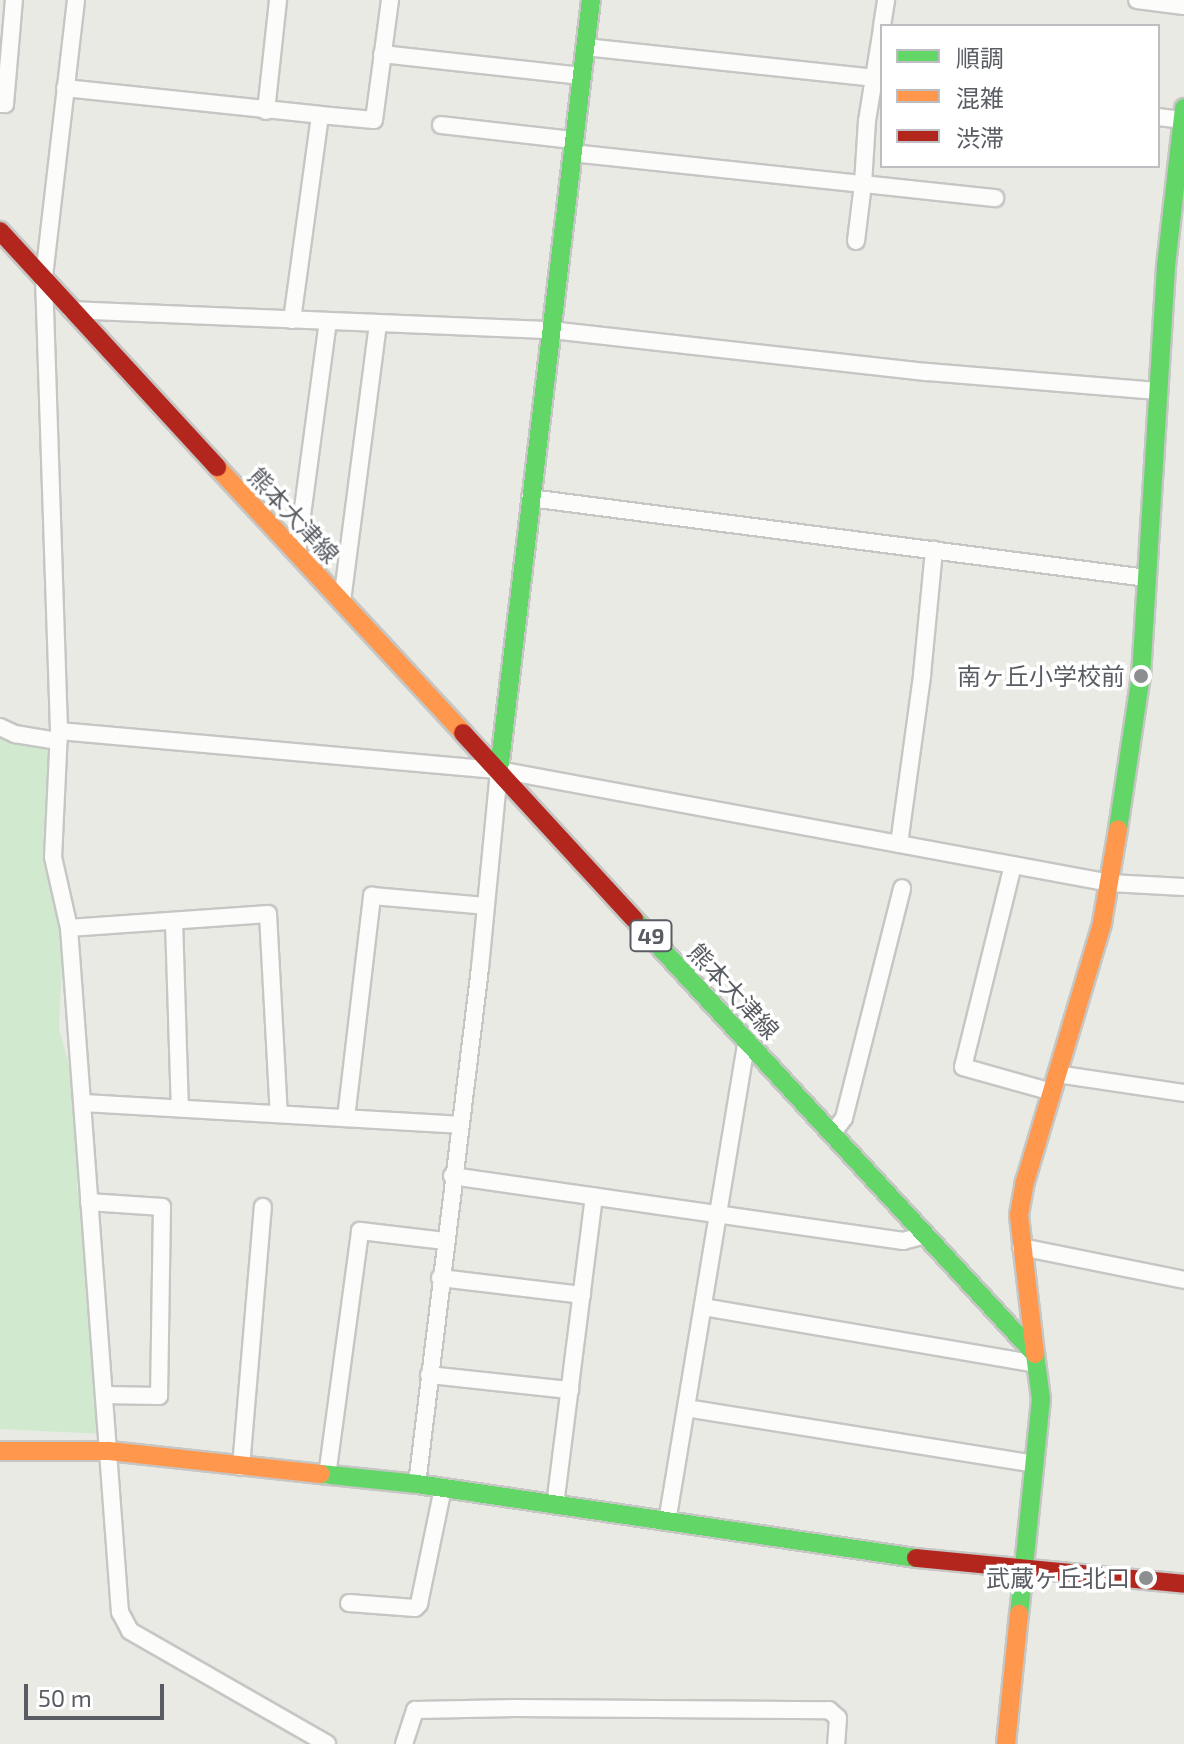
<!DOCTYPE html>
<html>
<head>
<meta charset="utf-8">
<style>
  body { margin:0 }
  #map { position:relative; width:1184px; height:1744px; overflow:hidden; background:#eaeae4; font-family:"Exo 2","Noto Sans JP",sans-serif }
  div>[style] { position:absolute }
  .green>* { inset:0; background:#d0e9cf }
  .roads { filter:drop-shadow(2px 0 #c6c6c5) drop-shadow(-2px 0 #c6c6c5) drop-shadow(0 2px #c6c6c5) drop-shadow(0 -2px #c6c6c5) }
  .street>* { height:16px; margin:-8px; padding:0 8px; transform-origin:8px; border-radius:8px; background:#fcfcfb }
  .fast>* { height:18px; margin:-9px; padding:0 9px; transform-origin:9px; border-radius:9px; background:#63d668 }
  .slow>* { height:18px; margin:-9px; padding:0 9px; transform-origin:9px; border-radius:9px; background:#ff974d }
  .jam>* { height:18px; margin:-9px; padding:0 9px; transform-origin:9px; border-radius:9px; background:#b3261e }
  .dots>* { width:22px; height:22px; translate:-50% -50%; box-sizing:border-box; border:4px solid #fff; border-radius:50% }
  span { translate:-50% -50%; white-space:nowrap; text-align:center; line-height:1.15; -webkit-text-stroke:7px #fff; paint-order:stroke }
  .shield-label span { padding:2px 6px; background:#fff; border:2px solid; border-radius:6px; -webkit-text-stroke-width:0 }
  .shield-label { font-size:22px; color:#595d63; font-weight:700 }
  .street-label { font-size:24px; color:#595d63 }
  .poi-label { font-size:24px; color:#595d63 }
  .right { translate:-100% -50%; text-align:right }
  .legend { position:absolute; left:880px; top:24px; width:280px; height:144px; box-sizing:border-box; background:#fff; border:2px solid #bdbec1; margin:0; padding:10px 14px; list-style:none; font-size:24px; color:#595d63 }
  .legend li { display:flex; align-items:center; gap:16px; height:40px }
  .legend b { width:40px; border:2px solid #bdbec1 }
  .scale { position:absolute; left:24px; top:1684px; width:140px; height:36px; box-sizing:border-box; border:4px solid #595d63; border-top:0; padding-left:10px; font-size:24px; line-height:28px; white-space:nowrap; color:#595d63; -webkit-text-stroke:6px #fff; paint-order:stroke }
</style>
</head>
<body>
<div id="map">
  <div class="green">
    <i style="clip-path:polygon(0 730px,53px 744px,48px 860px,63px 940px,59px 1028px,79px 1103px,77px 1188px,88px 1238px,103px 1434px,0 1429px)"></i>
  </div>
  <div class="roads">
    <div class="street">
      <i style="left:76px;top:0;width:280px;rotate:96.6deg"></i>
      <i style="left:44px;top:278px;width:453px;rotate:88.1deg"></i>
      <i style="left:59px;top:731px;width:126px;rotate:92.7deg"></i>
      <i style="left:53px;top:857px;width:73px;rotate:77.3deg"></i>
      <i style="left:69px;top:928px;width:686px;rotate:85.74deg"></i>
      <i style="left:120px;top:1612px;width:21px;rotate:62deg"></i>
      <i style="left:130px;top:1631px;width:227px;rotate:29.8deg"></i>
      <i style="left:1137px;top:0;width:47px;rotate:7.3deg"></i>
      <i style="left:882px;top:26px;width:26px;rotate:-81deg"></i>
      <i style="left:585px;top:47px;width:299px;rotate:6.1deg"></i>
      <i style="left:382px;top:54px;width:201px;rotate:6.3deg"></i>
      <i style="left:65px;top:88px;width:256px;rotate:6deg"></i>
      <i style="left:0;top:104px;width:5px"></i>
      <i style="left:5px;top:104px;width:104px;rotate:-85.1deg"></i>
      <i style="left:266px;top:111px;width:112px;rotate:-83.8deg"></i>
      <i style="left:1158px;top:117px;width:24px;rotate:7deg"></i>
      <i style="left:441px;top:125px;width:133px;rotate:6.5deg"></i>
      <i style="left:572px;top:153px;width:293px;rotate:6.1deg"></i>
      <i style="left:863px;top:184px;width:63px;rotate:-86.4deg"></i>
      <i style="left:867px;top:121px;width:94px;rotate:-80.8deg"></i>
      <i style="left:856px;top:241px;width:57px;rotate:-83deg"></i>
      <i style="left:863px;top:184px;width:133px;rotate:6.1deg"></i>
      <i style="left:71px;top:310px;width:480px;rotate:2.4deg"></i>
      <i style="left:551px;top:330px;width:378px;rotate:6.4deg"></i>
      <i style="left:927px;top:372px;width:232px;rotate:4.7deg"></i>
      <i style="left:292px;top:320px;width:207px;rotate:-82.2deg"></i>
      <i style="left:320px;top:115px;width:54px;rotate:5.3deg"></i>
      <i style="left:374px;top:120px;width:121px;rotate:-82.4deg"></i>
      <i style="left:530px;top:498px;width:622px;rotate:7.39deg"></i>
      <i style="left:297px;top:553px;width:234px;rotate:-82.4deg"></i>
      <i style="left:342px;top:601px;width:280px;rotate:-82.6deg"></i>
      <i style="left:0;top:727px;width:17px;rotate:25deg"></i>
      <i style="left:15px;top:734px;width:44px;rotate:9.2deg"></i>
      <i style="left:59px;top:731px;width:442px;rotate:5.1deg"></i>
      <i style="left:499px;top:770px;width:621px;rotate:10.48deg"></i>
      <i style="left:1110px;top:883px;width:74px;rotate:3.1deg"></i>
      <i style="left:899px;top:844px;width:171px;rotate:-82.2deg"></i>
      <i style="left:922px;top:675px;width:126px;rotate:-84.5deg"></i>
      <i style="left:1013px;top:865px;width:208px;rotate:103.9deg"></i>
      <i style="left:963px;top:1067px;width:92px;rotate:15.7deg"></i>
      <i style="left:174px;top:921px;width:187px;rotate:88.2deg"></i>
      <i style="left:69px;top:928px;width:199px;rotate:-4deg"></i>
      <i style="left:268px;top:914px;width:200px;rotate:86.9deg"></i>
      <i style="left:1057px;top:1074px;width:128px;rotate:8.5deg"></i>
      <i style="left:83px;top:1103px;width:377px;rotate:3.3deg"></i>
      <i style="left:346px;top:1118px;width:224px;rotate:-83.3deg"></i>
      <i style="left:372px;top:896px;width:114px;rotate:5deg"></i>
      <i style="left:832px;top:1134px;width:20px;rotate:-53deg"></i>
      <i style="left:844px;top:1118px;width:237px;rotate:-75.8deg"></i>
      <i style="left:452px;top:1176px;width:456px;rotate:8.2deg"></i>
      <i style="left:903px;top:1241px;width:24px;rotate:-15deg"></i>
      <i style="left:89px;top:1202px;width:73px;rotate:3.9deg"></i>
      <i style="left:162px;top:1207px;width:189px;rotate:90.9deg"></i>
      <i style="left:159px;top:1396px;width:55px;rotate:-179deg"></i>
      <i style="left:1021px;top:1247px;width:166px;rotate:11.4deg"></i>
      <i style="left:440px;top:1278px;width:143px;rotate:6.8deg"></i>
      <i style="left:703px;top:1307px;width:339px;rotate:9.7deg"></i>
      <i style="left:429px;top:1375px;width:142px;rotate:6.1deg"></i>
      <i style="left:686px;top:1408px;width:353px;rotate:9.1deg"></i>
      <i style="left:241px;top:1467px;width:261px;rotate:-85.2deg"></i>
      <i style="left:327px;top:1476px;width:247px;rotate:-82.3deg"></i>
      <i style="left:360px;top:1231px;width:86px;rotate:6.7deg"></i>
      <i style="left:417px;top:1484px;width:520px;rotate:-83.04deg"></i>
      <i style="left:480px;top:968px;width:197px;rotate:-84.5deg"></i>
      <i style="left:555px;top:1505px;width:311px;rotate:-82.8deg"></i>
      <i style="left:667px;top:1522px;width:488px;rotate:-80.6deg"></i>
      <i style="left:349px;top:1603px;width:66px;rotate:4.3deg"></i>
      <i style="left:415px;top:1608px;width:6px;rotate:-45deg"></i>
      <i style="left:419px;top:1604px;width:118px;rotate:-78.3deg"></i>
      <i style="left:404px;top:1744px;width:36px;rotate:-72deg"></i>
      <i style="left:415px;top:1710px;width:101px;rotate:-1.1deg"></i>
      <i style="left:516px;top:1708px;width:313px;rotate:0.4deg"></i>
      <i style="left:829px;top:1710px;width:12px;rotate:42deg"></i>
      <i style="left:838px;top:1718px;width:26px;rotate:94deg"></i>
    </div>
    <div class="fast">
      <i style="left:499px;top:770px;width:775px;rotate:-83.19deg"></i>
      <i style="left:1118px;top:829px;width:155px;rotate:-81.5deg"></i>
      <i style="left:1141px;top:676px;width:411px;rotate:-86.5deg"></i>
      <i style="left:1166px;top:266px;width:159px;rotate:-83.5deg"></i>
      <i style="left:634px;top:919px;width:592px;rotate:47.33deg"></i>
      <i style="left:1035px;top:1354px;width:45px;rotate:82.4deg"></i>
      <i style="left:1041px;top:1399px;width:216px;rotate:95.8deg"></i>
      <i style="left:321px;top:1474px;width:97px;rotate:5.9deg"></i>
      <i style="left:417px;top:1484px;width:504px;rotate:8.44deg"></i>
    </div>
    <div class="slow">
      <i style="left:217px;top:467px;width:362px;rotate:47.2deg"></i>
      <i style="left:1035px;top:1354px;width:140px;rotate:-96.6deg"></i>
      <i style="left:1019px;top:1215px;width:34px;rotate:-80deg"></i>
      <i style="left:1025px;top:1182px;width:270px;rotate:-73.4deg"></i>
      <i style="left:1102px;top:923px;width:95px;rotate:-80.3deg"></i>
      <i style="left:0;top:1451px;width:109px"></i>
      <i style="left:109px;top:1451px;width:213px;rotate:6.2deg"></i>
      <i style="left:1006px;top:1744px;width:131px;rotate:-84.3deg"></i>
    </div>
    <div class="jam">
      <i style="left:0;top:231px;width:321px;rotate:47.4deg"></i>
      <i style="left:463px;top:733px;width:253px;rotate:47.4deg"></i>
      <i style="left:916px;top:1558px;width:269px;rotate:5.5deg"></i>
    </div>
  </div>
  <div class="dots">
    <i style="left:1141px;top:676px;background:#8c8e90"></i>
    <i style="left:1146px;top:1578px;background:#8c8e90"></i>
  </div>
  <div class="shield-label">
    <span style="left:651px;top:936px">49</span>
  </div>
  <div class="street-label">
    <span style="left:294px;top:515px;rotate:47deg">熊本大津線</span>
    <span style="left:734px;top:991px;rotate:47deg">熊本大津線</span>
  </div>
  <div class="poi-label">
    <span class="right" style="left:1125px;top:676px">南ヶ丘小学校前</span>
    <span class="right" style="left:1130px;top:1578px">武蔵ヶ丘北口</span>
  </div>
  <ul class="legend">
  <li><b style="height:10px;background:#63d668"></b>順調</li>
  <li><b style="height:10px;background:#ff974d"></b>混雑</li>
  <li><b style="height:10px;background:#b3261e"></b>渋滞</li>
  </ul>
  <div class="scale">50 m</div>
</div>
</body>
</html>
